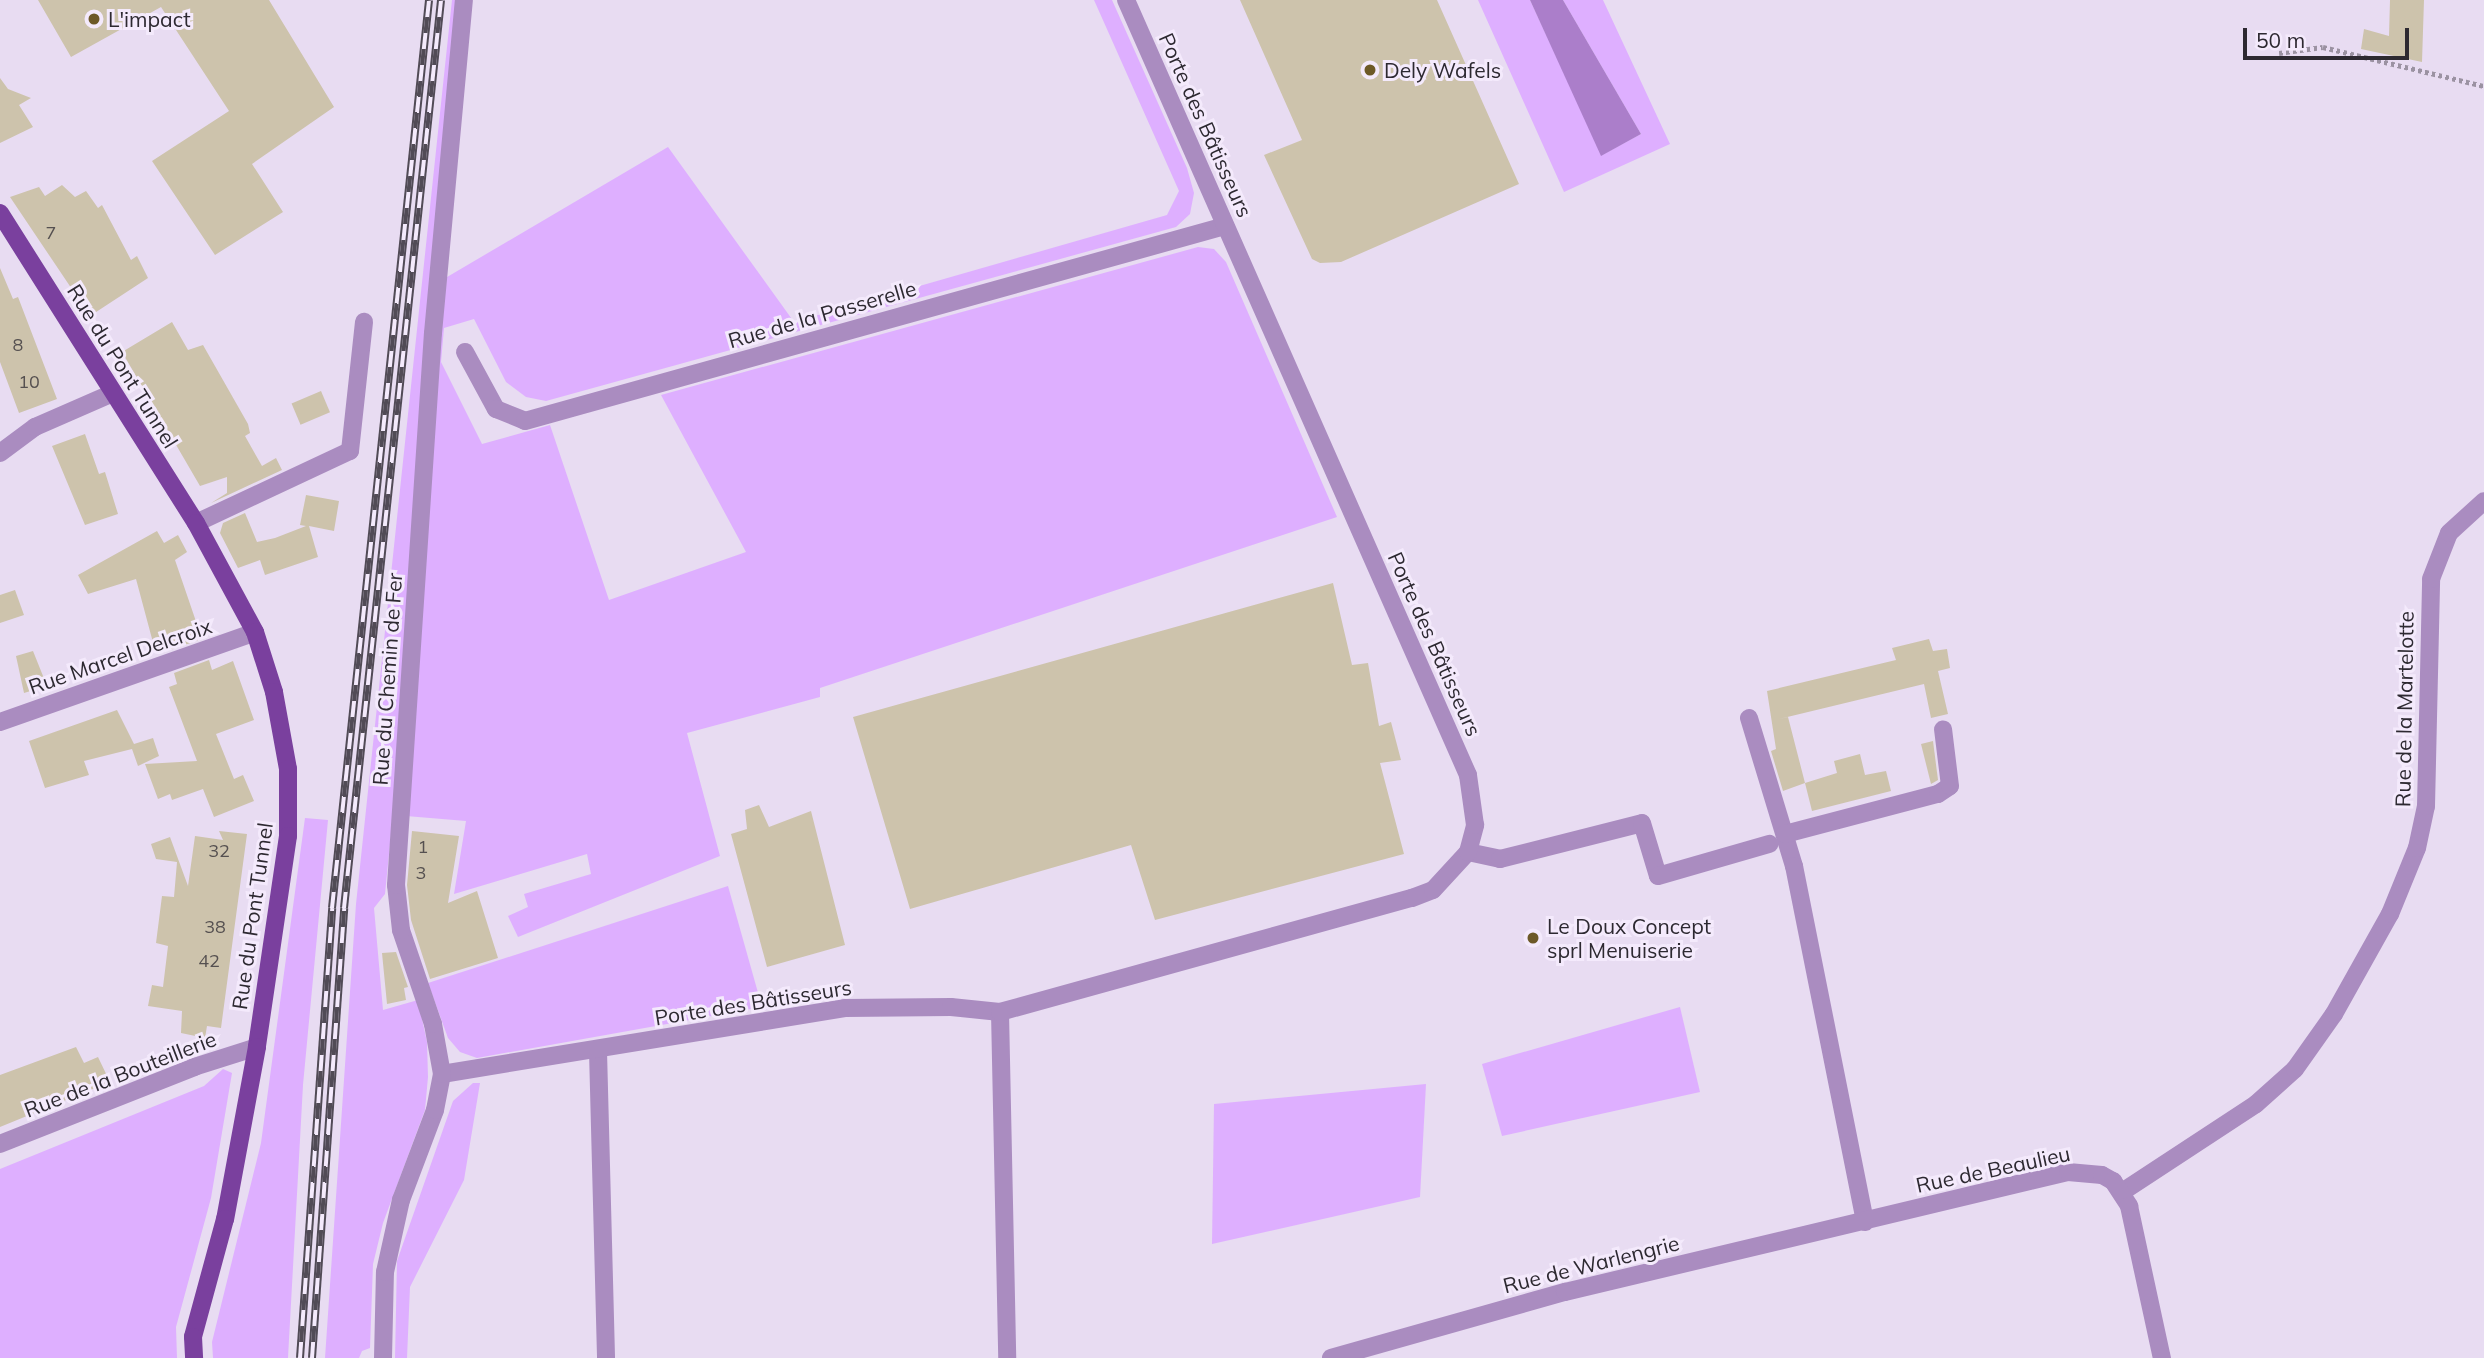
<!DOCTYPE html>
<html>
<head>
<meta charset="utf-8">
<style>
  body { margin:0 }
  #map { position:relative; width:2484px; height:1358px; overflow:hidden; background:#e8dcf2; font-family:Mulish,sans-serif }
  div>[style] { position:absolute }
  .green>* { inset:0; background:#deafff }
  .water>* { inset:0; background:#ab7eca }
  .building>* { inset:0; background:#cdc3ac; transform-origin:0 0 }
  .path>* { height:4.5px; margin-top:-2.25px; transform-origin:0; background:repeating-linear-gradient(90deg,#9b92a2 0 3.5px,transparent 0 7px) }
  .minor>* { height:18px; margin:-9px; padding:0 9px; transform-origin:9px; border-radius:9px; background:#aa8cc0 }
  .major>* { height:18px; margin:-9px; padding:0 9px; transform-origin:9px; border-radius:9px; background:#7a409e }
  .rail>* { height:8px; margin-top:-4px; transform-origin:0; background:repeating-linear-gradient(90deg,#f4eafc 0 16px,#514b56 0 32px); box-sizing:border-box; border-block:2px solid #514b56 }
  .dots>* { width:19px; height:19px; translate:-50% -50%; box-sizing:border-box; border:4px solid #f4eafc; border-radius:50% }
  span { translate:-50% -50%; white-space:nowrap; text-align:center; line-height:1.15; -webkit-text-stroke:6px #f4eafc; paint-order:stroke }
  .number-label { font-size:18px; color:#555050 }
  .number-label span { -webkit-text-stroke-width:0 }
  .poi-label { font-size:21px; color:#2d2931 }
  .left { translate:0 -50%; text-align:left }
  .street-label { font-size:21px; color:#2d2931 }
  .scale { position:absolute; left:2243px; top:28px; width:166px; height:32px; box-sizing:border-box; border:4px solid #2d2931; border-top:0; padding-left:9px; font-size:21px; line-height:24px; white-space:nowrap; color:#2d2931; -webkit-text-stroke:5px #f4eafc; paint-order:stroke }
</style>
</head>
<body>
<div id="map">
  <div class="green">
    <i style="clip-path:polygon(452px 0,461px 0,393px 814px,385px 894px,374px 908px,383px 1010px,418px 1000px,427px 1042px,428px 1077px,425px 1110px,383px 1223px,373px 1264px,370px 1348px,362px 1351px,359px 1358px,325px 1358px,356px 904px)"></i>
    <i style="clip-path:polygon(1094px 0,1112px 0,1187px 168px,1194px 193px,1190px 214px,1176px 227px,546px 401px,526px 397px,506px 382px,474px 319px,444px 328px,441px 362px,482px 444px,550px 425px,609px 600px,746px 552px,661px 395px,1198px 247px,1214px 249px,1226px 262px,1337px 517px,820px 688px,820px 697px,687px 733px,720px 856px,518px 937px,508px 916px,528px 907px,524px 894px,591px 874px,587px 854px,454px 894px,466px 821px,406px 816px,442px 280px,668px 147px,794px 322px,1167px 215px,1179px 191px)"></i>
    <i style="clip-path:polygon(1478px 0,1530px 0,1602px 155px,1641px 134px,1563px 0,1603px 0,1670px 144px,1564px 192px)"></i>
    <i style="clip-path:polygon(305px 818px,328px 820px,303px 1085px,288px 1358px,213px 1358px,212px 1342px,261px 1143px)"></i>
    <i style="clip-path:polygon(728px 886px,762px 1007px,477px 1058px,460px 1052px,448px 1038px,428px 983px)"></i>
    <i style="clip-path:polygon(1680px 1007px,1700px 1092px,1502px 1136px,1482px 1064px)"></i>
    <i style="clip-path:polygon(223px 1069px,232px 1073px,211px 1198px,176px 1327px,177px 1358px,0 1358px,0 1169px,204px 1086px)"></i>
    <i style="clip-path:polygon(473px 1083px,480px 1083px,464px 1180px,410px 1287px,407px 1358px,395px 1358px,397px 1261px,453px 1101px)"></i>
    <i style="clip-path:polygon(1426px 1084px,1420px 1197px,1212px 1244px,1214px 1104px)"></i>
  </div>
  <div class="water">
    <i style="clip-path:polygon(1530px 0,1563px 0,1641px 134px,1601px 156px)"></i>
  </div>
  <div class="building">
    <i style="clip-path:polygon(38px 0,269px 0,334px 107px,252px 164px,283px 212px,215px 255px,152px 161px,229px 111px,161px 7px,71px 57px)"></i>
    <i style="clip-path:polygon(1240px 0,1437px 0,1519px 184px,1341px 262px,1320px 263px,1312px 259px,1264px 155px,1302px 140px)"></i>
    <i style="clip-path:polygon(2390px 0,2424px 0,2422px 62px,2361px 49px,2364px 29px,2389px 36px)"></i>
    <i style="clip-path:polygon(0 78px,8px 89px,31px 98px,19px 105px,33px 127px,0 143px)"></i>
    <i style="clip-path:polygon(62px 185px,75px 197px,86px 191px,98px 208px,102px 205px,131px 260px,137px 256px,148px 278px,90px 316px,10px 197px,39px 187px,45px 196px)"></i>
    <i style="clip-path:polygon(0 268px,13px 299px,18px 297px,57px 399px,19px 413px,0 362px)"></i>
    <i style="clip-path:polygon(172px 322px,188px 350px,203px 345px,248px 424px,250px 433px,245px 436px,262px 466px,276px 458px,282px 470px,211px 503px,227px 493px,227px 477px,200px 486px,122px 352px)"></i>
    <i style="left:321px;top:391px;width:23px;height:32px;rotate:67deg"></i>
    <i style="clip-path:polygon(85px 434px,99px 474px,105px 472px,118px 514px,85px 525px,52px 446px)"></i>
    <i style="clip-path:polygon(306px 495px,339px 501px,334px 531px,309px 526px,318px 557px,265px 575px,260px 560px,238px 568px,220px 533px,223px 523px,245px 513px,257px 542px,275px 538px,306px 526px,300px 525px)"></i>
    <i style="clip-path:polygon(157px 531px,164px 543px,178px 535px,187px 552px,175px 560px,202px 639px,167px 651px,166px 647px,155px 650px,136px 579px,88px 594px,78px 575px)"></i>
    <i style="clip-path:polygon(1333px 583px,1352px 665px,1368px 663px,1379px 726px,1391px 722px,1401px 760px,1380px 763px,1404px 854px,1155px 920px,1131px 845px,910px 909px,853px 717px)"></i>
    <i style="clip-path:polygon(15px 590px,24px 615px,0 623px,0 595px)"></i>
    <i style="clip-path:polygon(1929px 639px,1933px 651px,1947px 649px,1950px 668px,1938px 671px,1948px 714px,1931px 718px,1924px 684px,1775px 720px,1788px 717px,1805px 783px,1783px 791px,1771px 751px,1776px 749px,1767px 691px,1896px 660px,1892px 648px)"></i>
    <i style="clip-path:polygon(33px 651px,47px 686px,24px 693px,16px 656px)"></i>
    <i style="clip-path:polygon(209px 660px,212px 670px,233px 661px,254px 720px,216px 734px,234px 779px,243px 775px,254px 801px,214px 817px,203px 789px,172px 800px,170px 794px,158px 799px,145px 764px,197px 761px,169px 687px,177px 684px,174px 673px)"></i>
    <i style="clip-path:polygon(117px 710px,134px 744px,153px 738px,159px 756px,138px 766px,132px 749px,84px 761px,89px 775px,45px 788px,29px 741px)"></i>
    <i style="clip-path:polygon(1933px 741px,1938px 780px,1931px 784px,1921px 744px)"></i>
    <i style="clip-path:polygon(1860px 754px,1865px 775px,1886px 771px,1891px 791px,1812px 811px,1805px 783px,1837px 773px,1834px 761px)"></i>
    <i style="clip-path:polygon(759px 805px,769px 827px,811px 811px,845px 945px,767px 967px,731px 834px,747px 829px,745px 810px)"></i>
    <i style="clip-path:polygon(219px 831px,247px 834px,221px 1028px,207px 1026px,205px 1038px,181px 1033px,182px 1011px,148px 1006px,152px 985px,163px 987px,168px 946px,156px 943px,162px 896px,174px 897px,177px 862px,156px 859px,151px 844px,170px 837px,188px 886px,195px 836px,223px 840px)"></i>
    <i style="clip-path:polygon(412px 831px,459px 836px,448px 903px,477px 891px,498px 958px,430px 979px,411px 920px,407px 885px)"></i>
    <i style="clip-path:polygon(396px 952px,408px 987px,404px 988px,406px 1000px,387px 1004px,382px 953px)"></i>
    <i style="clip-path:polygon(76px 1047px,84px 1063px,98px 1057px,110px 1082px,0 1127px,0 1075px)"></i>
  </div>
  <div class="path">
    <i style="left:2279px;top:53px;width:44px;rotate:-7.8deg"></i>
    <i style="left:2323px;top:47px;width:166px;rotate:13.6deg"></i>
  </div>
  <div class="minor">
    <i style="left:465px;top:352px;width:65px;rotate:61.5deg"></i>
    <i style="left:496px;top:409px;width:31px;rotate:22deg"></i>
    <i style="left:525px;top:421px;width:727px;rotate:-15.57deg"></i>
    <i style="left:0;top:453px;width:44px;rotate:-36.6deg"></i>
    <i style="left:35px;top:427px;width:85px;rotate:-23.6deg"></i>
    <i style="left:196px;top:523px;width:170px;rotate:-25.1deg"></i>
    <i style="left:350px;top:451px;width:130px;rotate:-83.8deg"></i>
    <i style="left:1749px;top:718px;width:155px;rotate:73.1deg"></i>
    <i style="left:1794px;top:866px;width:363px;rotate:78.7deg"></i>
    <i style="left:0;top:722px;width:270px;rotate:-19.4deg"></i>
    <i style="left:1785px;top:834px;width:158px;rotate:-14.7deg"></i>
    <i style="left:1938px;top:794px;width:14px;rotate:-34deg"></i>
    <i style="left:1950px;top:786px;width:57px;rotate:-97deg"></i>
    <i style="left:1468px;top:852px;width:33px;rotate:12deg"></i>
    <i style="left:1500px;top:859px;width:146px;rotate:-14.2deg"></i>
    <i style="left:1642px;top:823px;width:55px;rotate:73.2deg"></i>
    <i style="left:1658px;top:876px;width:116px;rotate:-16.1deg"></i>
    <i style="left:1000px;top:1012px;width:346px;rotate:88.8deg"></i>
    <i style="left:598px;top:1051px;width:307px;rotate:88.5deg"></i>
    <i style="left:442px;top:1074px;width:408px;rotate:-9.3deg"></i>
    <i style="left:845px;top:1008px;width:106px;rotate:-0.5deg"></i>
    <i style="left:951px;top:1007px;width:49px;rotate:5.8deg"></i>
    <i style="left:1000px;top:1012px;width:427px;rotate:-15.5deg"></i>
    <i style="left:1412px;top:898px;width:22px;rotate:-21deg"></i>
    <i style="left:1433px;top:890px;width:52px;rotate:-47.4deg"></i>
    <i style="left:1468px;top:852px;width:28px;rotate:-75deg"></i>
    <i style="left:1475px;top:825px;width:50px;rotate:-98deg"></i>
    <i style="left:1468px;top:775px;width:847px;rotate:-113.81deg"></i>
    <i style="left:0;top:1144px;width:209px;rotate:-21.6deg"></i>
    <i style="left:194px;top:1067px;width:66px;rotate:-17.6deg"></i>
    <i style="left:2122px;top:1192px;width:160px;rotate:-33.3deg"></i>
    <i style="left:2256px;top:1104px;width:52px;rotate:-41.9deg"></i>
    <i style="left:2295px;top:1069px;width:67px;rotate:-54.7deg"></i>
    <i style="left:2334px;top:1014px;width:115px;rotate:-60.8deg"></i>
    <i style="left:2390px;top:914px;width:71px;rotate:-67.8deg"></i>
    <i style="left:2417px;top:848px;width:43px;rotate:-77.9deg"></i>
    <i style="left:2426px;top:806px;width:227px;rotate:-88.7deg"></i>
    <i style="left:2431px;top:579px;width:49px;rotate:-68.6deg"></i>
    <i style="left:2449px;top:533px;width:47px;rotate:-42.4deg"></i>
    <i style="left:383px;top:1358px;width:86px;rotate:-88.7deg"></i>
    <i style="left:385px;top:1272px;width:74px;rotate:-77.5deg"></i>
    <i style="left:401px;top:1200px;width:96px;rotate:-69.3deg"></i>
    <i style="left:435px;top:1110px;width:37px;rotate:-79deg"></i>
    <i style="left:442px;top:1074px;width:51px;rotate:-100.2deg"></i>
    <i style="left:433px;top:1024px;width:99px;rotate:-108.8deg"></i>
    <i style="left:401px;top:930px;width:45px;rotate:-96.3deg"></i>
    <i style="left:396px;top:885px;width:553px;rotate:-86.17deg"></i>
    <i style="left:433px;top:333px;width:334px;rotate:-84.7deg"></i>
    <i style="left:1331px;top:1358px;width:243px;rotate:-15.8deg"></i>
    <i style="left:1565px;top:1292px;width:517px;rotate:-13.42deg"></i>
    <i style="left:2068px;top:1172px;width:34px;rotate:5deg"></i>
    <i style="left:2102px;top:1175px;width:13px;rotate:29deg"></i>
    <i style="left:2113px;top:1181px;width:30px;rotate:57deg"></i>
    <i style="left:2129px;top:1206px;width:156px;rotate:77.8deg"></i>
  </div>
  <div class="major">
    <i style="left:0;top:213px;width:367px;rotate:57.7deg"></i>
    <i style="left:196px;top:523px;width:124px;rotate:61.6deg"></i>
    <i style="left:255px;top:632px;width:63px;rotate:72.4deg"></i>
    <i style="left:274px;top:692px;width:78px;rotate:79.7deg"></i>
    <i style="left:288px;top:769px;width:67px;rotate:90deg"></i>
    <i style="left:288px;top:836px;width:213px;rotate:98.4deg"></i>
    <i style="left:257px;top:1047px;width:175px;rotate:100.5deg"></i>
    <i style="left:225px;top:1219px;width:122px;rotate:105.2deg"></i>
    <i style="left:193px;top:1337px;width:21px;rotate:87deg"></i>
  </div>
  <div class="rail">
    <i style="left:300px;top:1358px;width:451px;rotate:-85.9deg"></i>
    <i style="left:332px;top:908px;width:913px;rotate:-83.9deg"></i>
    <i style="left:312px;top:1358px;width:451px;rotate:-85.9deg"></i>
    <i style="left:344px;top:908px;width:913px;rotate:-83.9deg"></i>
  </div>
  <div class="dots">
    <i style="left:94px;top:19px;background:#6d5928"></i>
    <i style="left:1370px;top:70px;background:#6d5928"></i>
    <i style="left:1533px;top:938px;background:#6d5928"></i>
  </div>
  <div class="number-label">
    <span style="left:51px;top:233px">7</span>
    <span style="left:18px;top:345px">8</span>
    <span style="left:29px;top:382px">10</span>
    <span style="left:423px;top:847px">1</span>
    <span style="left:219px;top:851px">32</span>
    <span style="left:421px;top:873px">3</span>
    <span style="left:215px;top:927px">38</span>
    <span style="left:209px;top:961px">42</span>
  </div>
  <div class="poi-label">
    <span class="left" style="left:108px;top:19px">L'impact</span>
    <span class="left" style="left:1384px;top:70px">Dely Wafels</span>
    <span class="left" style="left:1547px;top:938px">Le Doux Concept<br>sprl Menuiserie</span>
  </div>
  <div class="street-label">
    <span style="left:1206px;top:125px;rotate:66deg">Porte des Bâtisseurs</span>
    <span style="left:822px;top:314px;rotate:-16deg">Rue de la Passerelle</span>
    <span style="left:123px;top:366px;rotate:58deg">Rue du Pont Tunnel</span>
    <span style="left:1435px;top:644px;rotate:66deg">Porte des Bâtisseurs</span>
    <span style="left:120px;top:656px;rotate:-19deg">Rue Marcel Delcroix</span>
    <span style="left:387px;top:679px;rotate:-86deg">Rue du Chemin de Fer</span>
    <span style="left:2404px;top:709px;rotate:-89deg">Rue de la Martelotte</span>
    <span style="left:252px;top:916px;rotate:-82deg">Rue du Pont Tunnel</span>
    <span style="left:753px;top:1002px;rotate:-9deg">Porte des Bâtisseurs</span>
    <span style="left:120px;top:1074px;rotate:-21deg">Rue de la Bouteillerie</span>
    <span style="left:1993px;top:1169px;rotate:-12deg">Rue de Beaulieu</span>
    <span style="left:1591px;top:1264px;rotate:-14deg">Rue de Warlengrie</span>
  </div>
  <div class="scale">50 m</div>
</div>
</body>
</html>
